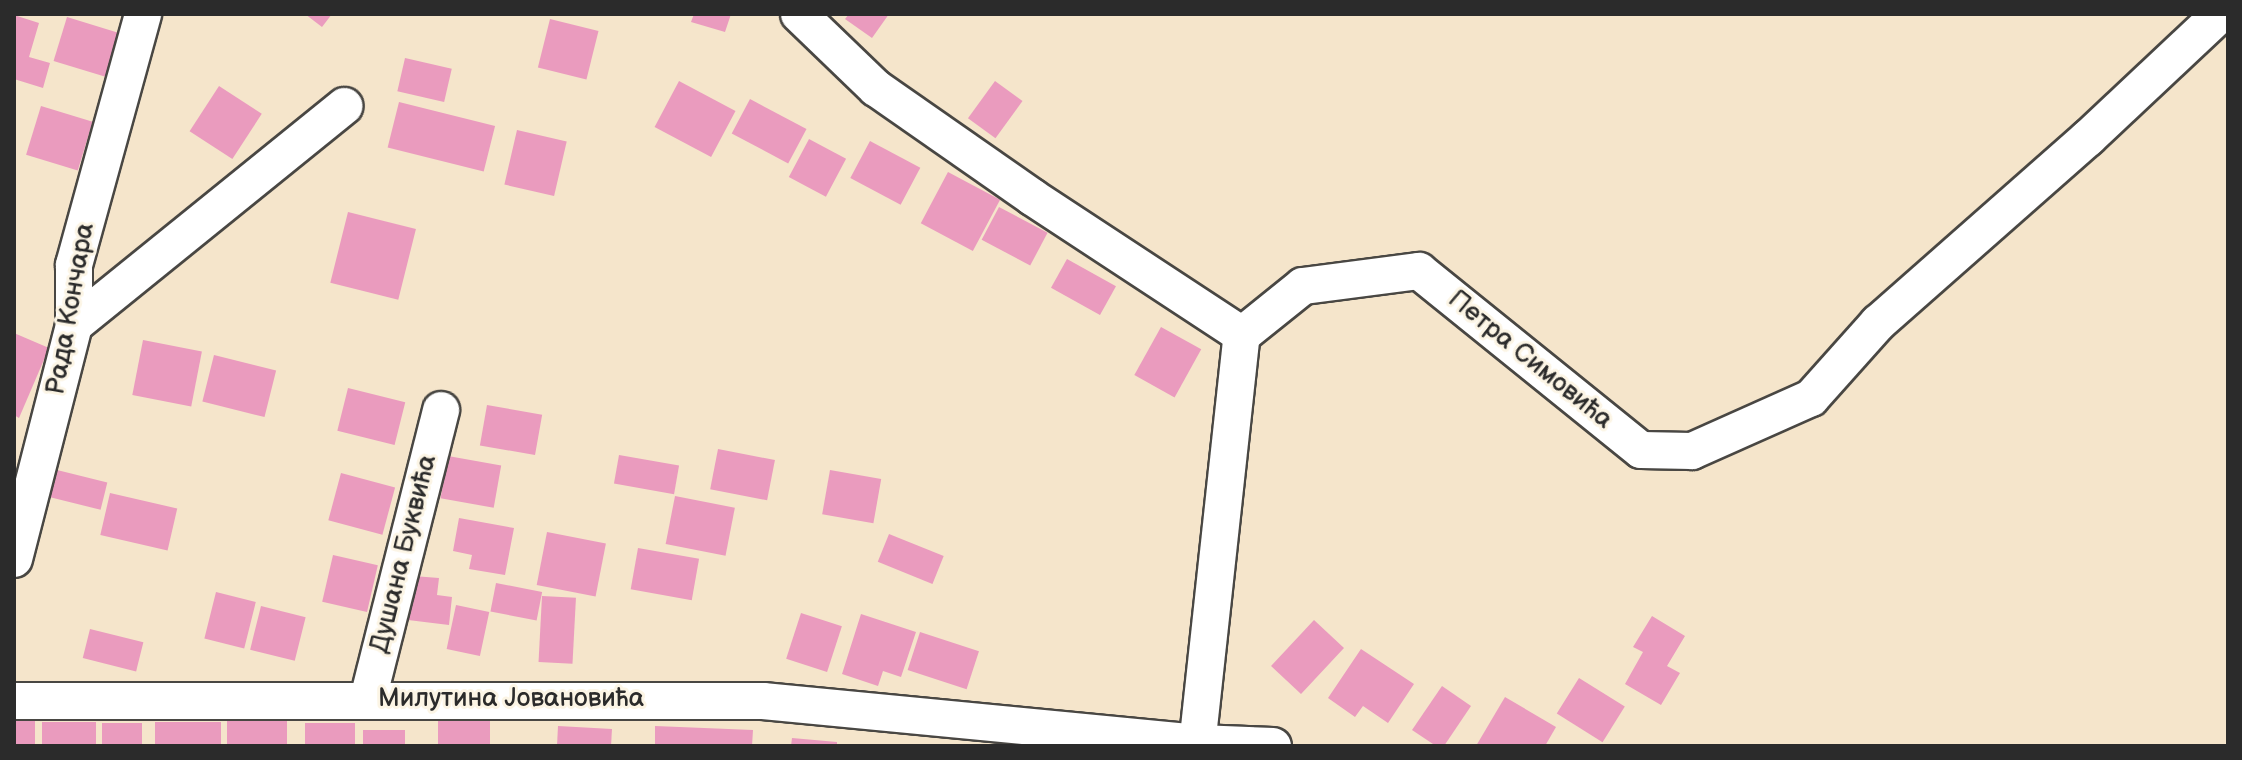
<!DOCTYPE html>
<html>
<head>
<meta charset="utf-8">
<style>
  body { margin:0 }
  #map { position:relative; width:2242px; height:760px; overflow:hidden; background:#f5e5cb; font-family:"Balsamiq Sans",sans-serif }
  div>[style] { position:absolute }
  .building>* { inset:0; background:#ea9bbe; transform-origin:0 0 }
  .roads { filter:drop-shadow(2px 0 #494743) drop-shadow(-2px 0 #494743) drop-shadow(0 2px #494743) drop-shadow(0 -2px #494743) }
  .minor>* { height:36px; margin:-18px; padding:0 18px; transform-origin:18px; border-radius:18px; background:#fff }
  span { translate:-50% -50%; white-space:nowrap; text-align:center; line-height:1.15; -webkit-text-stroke:6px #fcf5e5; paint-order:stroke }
  .street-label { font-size:26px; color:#2b2b2b }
  .frame { position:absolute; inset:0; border:16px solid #2b2b2b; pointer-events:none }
</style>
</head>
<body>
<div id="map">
  <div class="building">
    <i style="clip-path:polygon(305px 14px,332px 14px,322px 27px)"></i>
    <i style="clip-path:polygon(694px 14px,731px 14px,725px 32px,691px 22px)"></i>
    <i style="clip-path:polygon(849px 14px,889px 14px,872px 38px,845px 19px)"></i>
    <i style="clip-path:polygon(14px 15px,39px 23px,29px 57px,50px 63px,43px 88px,14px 79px)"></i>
    <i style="left:67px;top:17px;width:62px;height:46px;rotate:17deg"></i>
    <i style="left:550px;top:19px;width:50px;height:50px;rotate:14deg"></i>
    <i style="left:405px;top:58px;width:48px;height:34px;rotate:13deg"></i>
    <i style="left:679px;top:81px;width:64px;height:52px;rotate:28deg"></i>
    <i style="left:995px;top:81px;width:34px;height:46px;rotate:36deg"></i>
    <i style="left:219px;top:86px;width:51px;height:54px;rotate:33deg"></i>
    <i style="left:750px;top:99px;width:64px;height:39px;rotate:28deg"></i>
    <i style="left:399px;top:102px;width:99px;height:47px;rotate:14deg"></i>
    <i style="left:41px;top:106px;width:54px;height:51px;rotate:17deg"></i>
    <i style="left:517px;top:130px;width:51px;height:56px;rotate:13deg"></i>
    <i style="left:809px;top:139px;width:42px;height:43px;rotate:28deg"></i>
    <i style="left:870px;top:141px;width:57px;height:42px;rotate:28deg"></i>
    <i style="left:948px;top:172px;width:59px;height:58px;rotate:28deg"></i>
    <i style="left:999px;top:207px;width:55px;height:37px;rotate:28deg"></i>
    <i style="left:348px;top:212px;width:70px;height:73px;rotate:14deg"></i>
    <i style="left:1067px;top:259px;width:56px;height:33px;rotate:29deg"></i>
    <i style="left:1161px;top:327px;width:46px;height:55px;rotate:29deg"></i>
    <i style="clip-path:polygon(14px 333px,49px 348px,19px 418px,14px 415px)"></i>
    <i style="left:143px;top:340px;width:60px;height:56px;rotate:11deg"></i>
    <i style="left:214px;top:355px;width:64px;height:48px;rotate:14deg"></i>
    <i style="left:348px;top:388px;width:59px;height:44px;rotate:14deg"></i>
    <i style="left:487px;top:405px;width:56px;height:41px;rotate:10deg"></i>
    <i style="left:718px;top:449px;width:58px;height:41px;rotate:11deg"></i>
    <i style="left:619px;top:455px;width:61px;height:29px;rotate:10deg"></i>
    <i style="left:448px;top:456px;width:54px;height:43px;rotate:10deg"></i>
    <i style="left:53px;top:469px;width:56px;height:28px;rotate:14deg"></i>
    <i style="left:830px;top:470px;width:52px;height:45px;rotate:10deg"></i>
    <i style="left:341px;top:473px;width:56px;height:49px;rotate:15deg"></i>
    <i style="left:110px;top:493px;width:69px;height:43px;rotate:13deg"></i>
    <i style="left:675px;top:496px;width:61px;height:49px;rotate:11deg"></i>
    <i style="clip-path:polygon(459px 518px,514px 528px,505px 575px,469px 569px,472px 555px,453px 551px)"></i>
    <i style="left:547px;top:532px;width:60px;height:54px;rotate:11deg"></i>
    <i style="left:889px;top:534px;width:59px;height:30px;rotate:22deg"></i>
    <i style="left:638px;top:548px;width:62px;height:42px;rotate:10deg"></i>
    <i style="left:333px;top:555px;width:46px;height:48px;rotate:13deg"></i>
    <i style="clip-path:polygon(413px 576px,439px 578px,437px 595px,452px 597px,449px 625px,408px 620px)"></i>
    <i style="left:496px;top:583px;width:47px;height:29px;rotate:11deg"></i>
    <i style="left:216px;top:592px;width:41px;height:48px;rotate:14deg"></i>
    <i style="left:542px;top:596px;width:34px;height:66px;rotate:3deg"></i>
    <i style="left:456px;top:605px;width:34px;height:45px;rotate:12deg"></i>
    <i style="left:261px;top:606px;width:46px;height:45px;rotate:14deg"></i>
    <i style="left:801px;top:613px;width:43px;height:48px;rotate:18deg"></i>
    <i style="clip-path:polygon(861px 614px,916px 632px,901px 677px,883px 671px,878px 686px,842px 674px)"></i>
    <i style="clip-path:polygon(1652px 616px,1685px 636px,1667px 666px,1680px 673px,1661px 705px,1625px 684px,1643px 652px,1633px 647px)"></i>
    <i style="left:1314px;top:620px;width:41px;height:63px;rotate:43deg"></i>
    <i style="left:90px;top:629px;width:55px;height:30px;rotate:14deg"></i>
    <i style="left:920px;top:632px;width:62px;height:40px;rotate:18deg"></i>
    <i style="clip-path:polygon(1361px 649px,1414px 684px,1388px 723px,1363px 706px,1355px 717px,1328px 698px)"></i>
    <i style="left:1579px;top:678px;width:54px;height:42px;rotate:32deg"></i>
    <i style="clip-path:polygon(1442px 686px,1471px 706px,1444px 746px,1436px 746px,1412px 730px)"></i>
    <i style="clip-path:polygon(1505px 697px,1556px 727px,1545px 746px,1476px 746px)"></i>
    <i style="left:227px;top:720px;width:60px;height:26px"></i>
    <i style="left:14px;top:721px;width:21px;height:25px"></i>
    <i style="left:438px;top:721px;width:52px;height:25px"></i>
    <i style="left:42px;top:722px;width:54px;height:24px"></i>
    <i style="left:221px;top:722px;width:24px;height:66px;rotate:90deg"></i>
    <i style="left:102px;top:723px;width:40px;height:23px"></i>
    <i style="left:305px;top:723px;width:50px;height:23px"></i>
    <i style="clip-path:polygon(558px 726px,612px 729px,611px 746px,557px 746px)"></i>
    <i style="clip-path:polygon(655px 726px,753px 730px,752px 746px,655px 746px)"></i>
    <i style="left:405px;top:730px;width:16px;height:42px;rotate:90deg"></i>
    <i style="clip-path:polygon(792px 738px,837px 742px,837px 746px,791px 746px)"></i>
  </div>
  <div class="roads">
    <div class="minor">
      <i style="left:799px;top:14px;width:107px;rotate:43.9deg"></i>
      <i style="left:876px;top:88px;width:190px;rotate:34.9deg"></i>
      <i style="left:1032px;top:197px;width:251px;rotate:33.3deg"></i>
      <i style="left:1242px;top:335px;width:78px;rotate:-38.8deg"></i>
      <i style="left:1303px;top:286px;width:117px;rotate:-7.4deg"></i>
      <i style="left:1419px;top:271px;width:285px;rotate:38.9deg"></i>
      <i style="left:1641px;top:450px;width:51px;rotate:1.1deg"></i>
      <i style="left:1692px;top:451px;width:130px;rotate:-24deg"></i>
      <i style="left:1811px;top:398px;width:101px;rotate:-48.2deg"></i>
      <i style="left:1878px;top:323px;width:280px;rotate:-41.4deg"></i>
      <i style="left:2088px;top:138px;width:181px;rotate:-43.2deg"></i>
      <i style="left:74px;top:325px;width:348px;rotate:-39deg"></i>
      <i style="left:14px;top:559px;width:242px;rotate:-75.6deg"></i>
      <i style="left:74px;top:325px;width:60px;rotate:-90deg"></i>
      <i style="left:74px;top:265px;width:260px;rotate:-74.6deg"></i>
      <i style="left:368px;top:699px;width:298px;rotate:-75.8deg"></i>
      <i style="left:14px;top:701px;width:749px"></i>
      <i style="left:763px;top:701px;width:437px;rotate:5.5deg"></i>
      <i style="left:1198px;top:743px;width:75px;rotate:2.3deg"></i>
      <i style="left:1197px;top:746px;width:413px;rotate:-83.8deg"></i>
    </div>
  </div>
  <div class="street-label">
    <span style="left:71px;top:309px;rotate:-80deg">Рада Кончара</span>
    <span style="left:1530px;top:360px;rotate:39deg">Петра Симовића</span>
    <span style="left:404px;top:554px;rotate:-76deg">Душана Буквића</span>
    <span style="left:511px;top:699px">Милутина Јовановића</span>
  </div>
  <div class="frame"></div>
</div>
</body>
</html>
